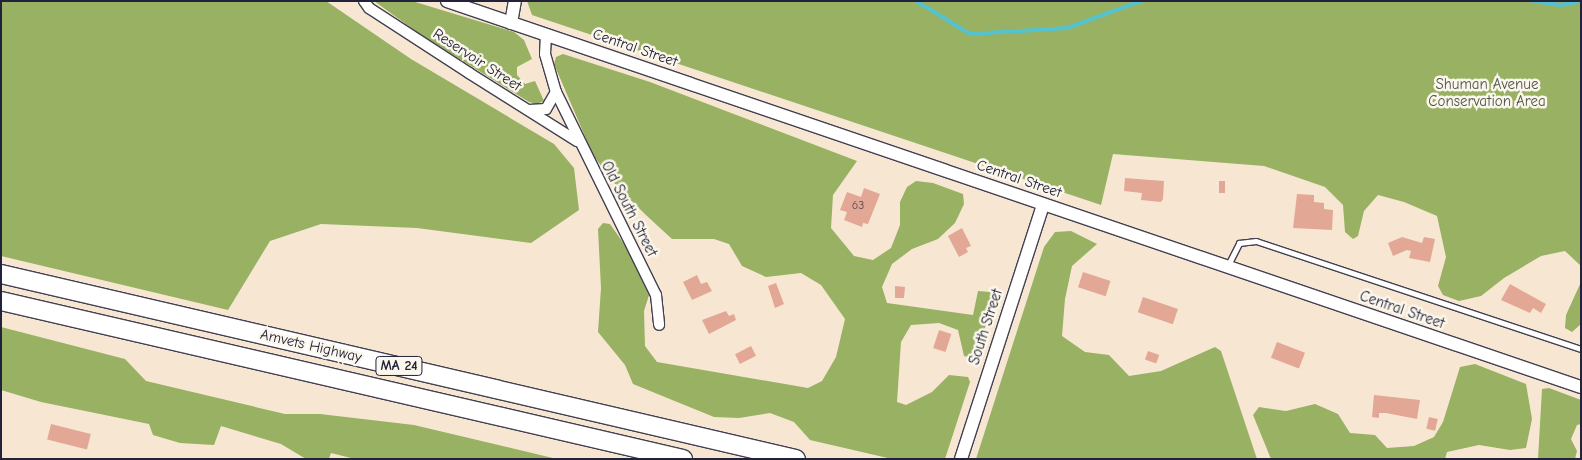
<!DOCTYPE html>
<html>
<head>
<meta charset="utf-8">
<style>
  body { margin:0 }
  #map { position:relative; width:1582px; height:460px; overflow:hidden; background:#f7e7d2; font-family:"Comic Neue",sans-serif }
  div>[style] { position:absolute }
  .forest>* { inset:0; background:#98b162 }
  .stream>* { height:4px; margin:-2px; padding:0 2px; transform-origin:2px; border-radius:2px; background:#56c2ce }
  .building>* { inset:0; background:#e3a795; transform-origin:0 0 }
  .roads { filter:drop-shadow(1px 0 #424052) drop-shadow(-1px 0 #424052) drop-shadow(0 1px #424052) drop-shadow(0 -1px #424052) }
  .service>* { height:5px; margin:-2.5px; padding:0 2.5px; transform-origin:2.5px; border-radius:2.5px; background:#fff }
  .minor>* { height:10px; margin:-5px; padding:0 5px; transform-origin:5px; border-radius:5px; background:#fff }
  .tertiary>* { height:12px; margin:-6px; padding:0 6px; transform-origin:6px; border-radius:6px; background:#fff }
  .motorway>* { height:18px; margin:-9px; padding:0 9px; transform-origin:9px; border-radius:9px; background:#fff }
  span { translate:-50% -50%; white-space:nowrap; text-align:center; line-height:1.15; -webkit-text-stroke:5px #fbf7ec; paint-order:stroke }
  .number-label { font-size:12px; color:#524352 }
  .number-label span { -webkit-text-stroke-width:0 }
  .shield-label span { padding:1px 4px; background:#fbf7ec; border:1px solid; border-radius:4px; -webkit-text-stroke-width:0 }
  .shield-label { font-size:14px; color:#22223b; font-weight:700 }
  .street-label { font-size:15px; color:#22223b }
  .park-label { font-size:15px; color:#51564b }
  .frame { position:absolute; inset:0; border:2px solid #22223b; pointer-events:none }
</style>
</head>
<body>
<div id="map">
  <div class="forest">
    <i style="clip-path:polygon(1px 1px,326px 1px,411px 59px,554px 144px,574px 168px,579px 210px,531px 243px,417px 228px,321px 224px,270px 241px,228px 310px,1px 256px)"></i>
    <i style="clip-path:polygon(374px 1px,412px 1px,514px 32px,524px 40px,532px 59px,517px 67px,517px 75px,525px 84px,535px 81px,544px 101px,537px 104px,529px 102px,421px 35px)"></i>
    <i style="clip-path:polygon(527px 1px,1581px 1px,1581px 266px,1565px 251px,1541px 256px,1504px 278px,1481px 296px,1459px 301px,1443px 295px,1438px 286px,1446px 257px,1437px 216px,1404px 202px,1378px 195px,1364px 211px,1358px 236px,1353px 239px,1345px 232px,1343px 205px,1325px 187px,1264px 166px,1113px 154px,1101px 205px,532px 15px)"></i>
    <i style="clip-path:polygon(563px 54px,650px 82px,857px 161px,833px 195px,831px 228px,854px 256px,873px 260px,891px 248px,900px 225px,900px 202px,907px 187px,916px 181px,933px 183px,963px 194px,964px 204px,955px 223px,938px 239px,912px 249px,892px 264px,882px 287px,887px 303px,973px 315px,978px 291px,990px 292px,995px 299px,974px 359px,964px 356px,958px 330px,939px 323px,911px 325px,901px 342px,897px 402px,906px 405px,932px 392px,949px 375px,968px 377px,970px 382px,945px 459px,892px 459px,810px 440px,794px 422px,770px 413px,739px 418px,714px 417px,633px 384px,625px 365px,598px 332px,601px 288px,598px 229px,603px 223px,610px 224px,624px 244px,650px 292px,644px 311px,645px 346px,657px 362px,808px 388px,822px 381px,836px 357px,845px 319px,821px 285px,801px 273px,766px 277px,742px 266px,729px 244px,714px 239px,672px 239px,647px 216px,618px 188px,593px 155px,554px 64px,556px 57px)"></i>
    <i style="clip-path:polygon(1071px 231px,1097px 244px,1072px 266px,1065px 299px,1062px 336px,1085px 352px,1109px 355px,1129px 376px,1161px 371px,1215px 347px,1221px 351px,1257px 459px,976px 459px,1044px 247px,1055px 232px)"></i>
    <i style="clip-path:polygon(1581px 282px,1581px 324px,1572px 332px,1565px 328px,1566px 315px)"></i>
    <i style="clip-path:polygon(1px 327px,125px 359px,146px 381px,285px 414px,320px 414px,414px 425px,557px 459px,355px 459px,331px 453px,329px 459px,306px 459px,281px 444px,221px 426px,214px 445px,180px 443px,153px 435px,149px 424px,41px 402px,1px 390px)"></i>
    <i style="clip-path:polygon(1475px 364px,1526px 384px,1532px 419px,1526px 448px,1510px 450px,1479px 445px,1447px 452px,1445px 459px,1271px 459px,1253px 415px,1259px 407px,1286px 411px,1315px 404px,1338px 414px,1350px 433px,1375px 435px,1387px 448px,1414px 446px,1434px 437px,1443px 422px,1460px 367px)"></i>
    <i style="clip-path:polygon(1549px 388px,1581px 400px,1581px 424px,1577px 425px,1571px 439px,1577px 451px,1575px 459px,1538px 459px,1542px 389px)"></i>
  </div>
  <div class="stream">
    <i style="left:916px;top:1px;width:63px;rotate:31.4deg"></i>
    <i style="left:970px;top:34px;width:97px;rotate:-3.5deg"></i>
    <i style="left:1067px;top:28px;width:79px;rotate:-20deg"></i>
    <i style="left:1533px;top:1px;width:29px;rotate:8deg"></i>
    <i style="left:1562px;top:5px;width:19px;rotate:-12deg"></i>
  </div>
  <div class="building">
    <i style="clip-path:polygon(1125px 178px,1164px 181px,1163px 199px,1161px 202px,1141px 200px,1142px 193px,1124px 191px)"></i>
    <i style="left:1219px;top:181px;width:6px;height:12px"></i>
    <i style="clip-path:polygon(864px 188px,880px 194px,868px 224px,863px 223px,862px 227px,844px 220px,847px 212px,840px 210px,847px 192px,861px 197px)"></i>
    <i style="clip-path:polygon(1297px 194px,1314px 195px,1314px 202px,1324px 203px,1324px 209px,1333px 210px,1332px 230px,1293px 228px)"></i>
    <i style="clip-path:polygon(962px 228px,971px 246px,966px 248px,968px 252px,959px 257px,948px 236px)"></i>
    <i style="clip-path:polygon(1402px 237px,1422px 243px,1424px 237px,1435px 239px,1430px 262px,1409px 258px,1411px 251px,1407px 250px,1393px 256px,1388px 243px)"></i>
    <i style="left:1083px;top:272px;width:29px;height:16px;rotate:18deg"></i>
    <i style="clip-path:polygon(697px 275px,701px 284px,707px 282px,712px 291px,692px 300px,683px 282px)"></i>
    <i style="clip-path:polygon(776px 283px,784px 304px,775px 308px,768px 286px)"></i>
    <i style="clip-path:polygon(1510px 284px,1546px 304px,1541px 313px,1533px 308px,1530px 313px,1501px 300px)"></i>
    <i style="clip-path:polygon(895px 286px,905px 287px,904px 298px,895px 298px)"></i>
    <i style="left:1143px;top:297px;width:37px;height:16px;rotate:19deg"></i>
    <i style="clip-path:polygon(726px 311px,729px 316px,734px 314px,736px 320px,709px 334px,702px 320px)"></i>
    <i style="left:939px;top:330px;width:13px;height:19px;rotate:18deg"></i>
    <i style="left:1277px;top:342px;width:30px;height:17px;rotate:21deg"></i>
    <i style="left:751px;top:346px;width:11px;height:18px;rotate:63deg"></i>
    <i style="left:1148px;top:351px;width:12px;height:9px;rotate:20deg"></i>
    <i style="clip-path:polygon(1374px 395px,1420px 400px,1417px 419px,1386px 413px,1379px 413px,1379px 418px,1372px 417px)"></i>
    <i style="left:1429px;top:417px;width:9px;height:12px;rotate:13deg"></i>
    <i style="left:51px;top:424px;width:41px;height:16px;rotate:14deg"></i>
  </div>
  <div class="roads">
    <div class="service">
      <i style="left:1227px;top:267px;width:27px;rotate:-63deg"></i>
      <i style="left:1239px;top:243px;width:17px;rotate:-7deg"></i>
      <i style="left:1256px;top:241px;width:342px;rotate:18.4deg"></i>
    </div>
    <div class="minor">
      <i style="left:364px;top:1px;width:9px;rotate:54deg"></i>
      <i style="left:369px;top:8px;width:119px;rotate:33deg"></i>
      <i style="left:469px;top:73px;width:128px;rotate:32.2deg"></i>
      <i style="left:546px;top:35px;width:19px;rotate:93deg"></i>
      <i style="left:545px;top:54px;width:40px;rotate:74deg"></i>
      <i style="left:556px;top:92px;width:226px;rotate:63.8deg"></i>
      <i style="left:656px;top:295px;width:30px;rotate:84deg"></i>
      <i style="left:529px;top:110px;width:17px;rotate:-3deg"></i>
      <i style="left:546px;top:109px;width:20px;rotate:-60deg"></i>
    </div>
    <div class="tertiary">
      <i style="left:447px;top:1px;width:1198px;rotate:18.8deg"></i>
      <i style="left:511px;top:23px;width:22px;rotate:-80deg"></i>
      <i style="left:961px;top:459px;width:267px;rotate:-72.1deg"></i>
    </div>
    <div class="motorway">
      <i style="left:1px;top:274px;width:816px;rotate:13.1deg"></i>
      <i style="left:1px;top:301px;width:700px;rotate:13.04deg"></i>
    </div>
  </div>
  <div class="number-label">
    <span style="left:858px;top:206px">63</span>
  </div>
  <div class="shield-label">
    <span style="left:399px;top:366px">MA 24</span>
  </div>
  <div class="street-label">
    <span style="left:635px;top:48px;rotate:19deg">Central Street</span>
    <span style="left:477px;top:60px;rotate:33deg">Reservoir Street</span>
    <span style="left:1019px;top:179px;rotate:19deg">Central Street</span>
    <span style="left:629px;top:209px;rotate:63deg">Old South Street</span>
    <span style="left:1402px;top:310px;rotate:19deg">Central Street</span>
    <span style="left:986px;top:327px;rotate:-72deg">South Street</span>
    <span style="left:311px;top:346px;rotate:13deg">Amvets Highway</span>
  </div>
  <div class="park-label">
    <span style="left:1487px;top:93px">Shuman Avenue<br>Conservation Area</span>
  </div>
  <div class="frame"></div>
</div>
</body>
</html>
